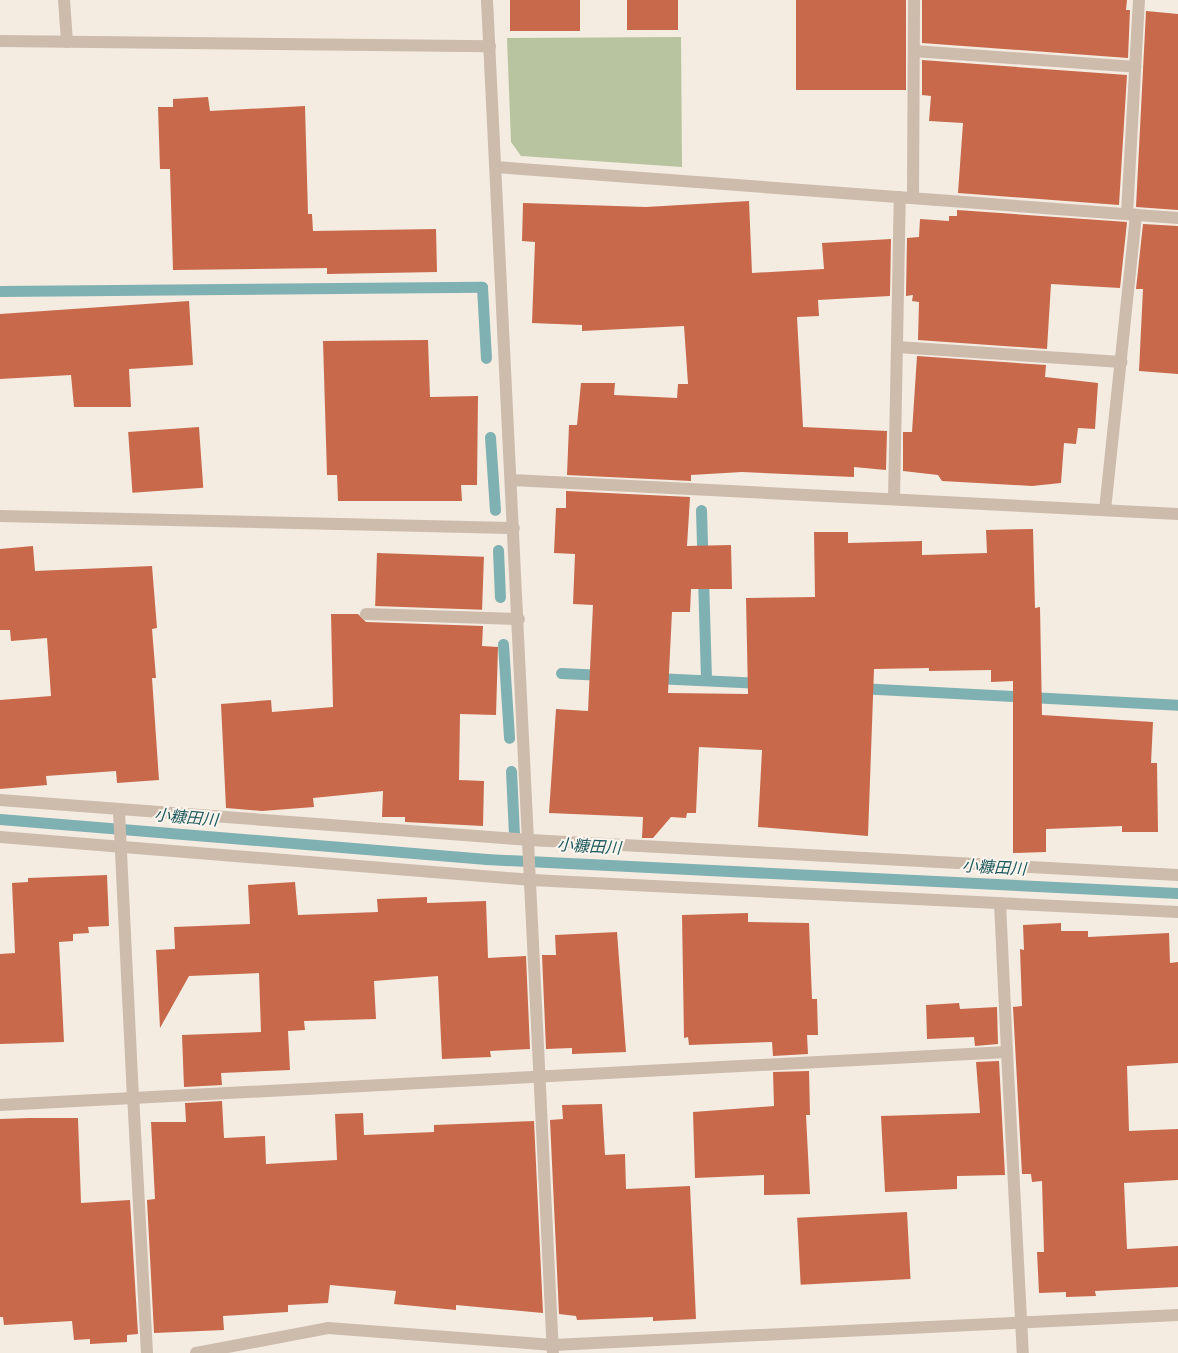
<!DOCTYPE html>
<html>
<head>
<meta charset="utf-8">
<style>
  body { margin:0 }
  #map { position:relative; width:1178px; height:1353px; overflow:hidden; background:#f4ebe1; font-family:"Alegreya Sans","Noto Sans JP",sans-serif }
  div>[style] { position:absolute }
  .green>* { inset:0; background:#b8c4a0 }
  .stream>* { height:11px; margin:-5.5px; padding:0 5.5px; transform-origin:5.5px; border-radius:5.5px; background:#7fb0b2 }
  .building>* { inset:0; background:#c8694b; transform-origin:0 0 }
  .minor>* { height:12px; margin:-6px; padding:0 6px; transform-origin:6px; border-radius:6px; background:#cdbbac }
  span { translate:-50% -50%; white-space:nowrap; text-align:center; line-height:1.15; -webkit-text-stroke:4px #fbf5ee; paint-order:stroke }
  .water-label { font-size:16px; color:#1f5a5e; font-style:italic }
</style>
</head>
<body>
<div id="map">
  <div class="green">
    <i style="clip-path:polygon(681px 37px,682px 167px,521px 156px,511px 142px,507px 38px)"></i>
  </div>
  <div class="stream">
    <i style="left:0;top:291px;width:482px;rotate:-0.5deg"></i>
    <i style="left:482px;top:287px;width:71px;rotate:86.8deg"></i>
    <i style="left:490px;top:437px;width:73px;rotate:86.1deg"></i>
    <i style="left:701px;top:510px;width:170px;rotate:88.3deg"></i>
    <i style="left:498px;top:550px;width:47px;rotate:87.6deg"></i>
    <i style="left:503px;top:644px;width:94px;rotate:86.3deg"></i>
    <i style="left:561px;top:673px;width:43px;rotate:2.7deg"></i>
    <i style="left:655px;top:678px;width:107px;rotate:2.7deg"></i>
    <i style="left:858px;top:688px;width:320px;rotate:3deg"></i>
    <i style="left:511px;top:771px;width:64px;rotate:87.3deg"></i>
    <i style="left:0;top:819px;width:488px;rotate:4.7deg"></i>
    <i style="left:486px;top:859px;width:693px;rotate:2.81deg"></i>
  </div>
  <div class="building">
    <i style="left:510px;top:0;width:70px;height:31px"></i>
    <i style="left:627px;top:0;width:51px;height:30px"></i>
    <i style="left:796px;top:0;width:110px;height:90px"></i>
    <i style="clip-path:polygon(922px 0,1127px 0,1126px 10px,1130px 10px,1128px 58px,922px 43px)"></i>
    <i style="clip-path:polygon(1146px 11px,1178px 14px,1178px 210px,1136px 207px)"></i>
    <i style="clip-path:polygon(922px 60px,1127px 75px,1119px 205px,958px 193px,963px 123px,929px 121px,931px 96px,922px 95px)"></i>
    <i style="clip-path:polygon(208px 97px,210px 111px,305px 106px,308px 214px,312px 214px,313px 231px,436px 229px,437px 272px,327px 274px,327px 268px,173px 270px,170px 169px,160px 169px,158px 107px,173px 107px,173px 99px)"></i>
    <i style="clip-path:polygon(749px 201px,752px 273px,824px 269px,822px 243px,891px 239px,890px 296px,818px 300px,819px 316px,797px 317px,803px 427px,887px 431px,886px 470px,854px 467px,854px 477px,742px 472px,691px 475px,691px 481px,567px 475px,569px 425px,577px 425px,581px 383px,615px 383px,614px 395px,677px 398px,678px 384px,688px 384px,684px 326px,582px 331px,582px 325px,532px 323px,535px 242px,522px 241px,523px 203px,646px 207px)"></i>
    <i style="clip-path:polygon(957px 210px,1127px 222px,1120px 288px,1051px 284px,1047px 349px,918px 340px,919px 302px,912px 301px,913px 295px,906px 296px,907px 238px,919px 237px,920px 219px,949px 221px,949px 216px,957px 216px)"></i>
    <i style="clip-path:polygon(1143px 224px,1178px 226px,1178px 374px,1139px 371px,1143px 289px,1136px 289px)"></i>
    <i style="clip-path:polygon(189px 301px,193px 365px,129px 369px,131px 407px,74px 407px,71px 375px,0 379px,0 314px)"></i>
    <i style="clip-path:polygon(428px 340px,430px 397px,478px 396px,477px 485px,461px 485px,462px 501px,338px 501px,337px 475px,327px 475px,323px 341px)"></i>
    <i style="clip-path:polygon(917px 356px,1046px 365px,1045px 377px,1098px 383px,1095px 429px,1078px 428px,1076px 444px,1064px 443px,1061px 483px,1032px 486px,942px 481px,938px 475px,903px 471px,903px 432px,912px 432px)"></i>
    <i style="left:199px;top:427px;width:61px;height:71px;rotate:86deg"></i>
    <i style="clip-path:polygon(566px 491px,690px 497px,687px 546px,731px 545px,732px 589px,691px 589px,690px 612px,672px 612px,668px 693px,748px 694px,746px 598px,815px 597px,814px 532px,848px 532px,848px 543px,922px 541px,922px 555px,987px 553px,986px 530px,1033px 529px,1035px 608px,1040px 607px,1042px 715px,1153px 722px,1151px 763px,1157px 763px,1158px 832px,1122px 832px,1122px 826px,1046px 829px,1046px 852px,1013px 853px,1013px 681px,991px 682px,991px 670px,929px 671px,929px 668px,874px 669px,868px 836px,758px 827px,762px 750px,699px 747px,696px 813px,687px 813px,686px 818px,671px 817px,653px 838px,642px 838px,643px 817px,549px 813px,556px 709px,588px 711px,593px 605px,573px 604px,575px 554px,554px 553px,556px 508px,566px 508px)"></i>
    <i style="clip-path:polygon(33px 546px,35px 571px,152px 566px,157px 628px,152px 629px,156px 678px,152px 678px,159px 780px,117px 783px,116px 771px,46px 776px,47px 785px,0 789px,0 700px,51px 696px,47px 638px,11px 641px,10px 630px,0 630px,0 549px)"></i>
    <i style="left:377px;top:553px;width:107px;height:53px;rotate:2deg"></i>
    <i style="clip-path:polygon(331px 614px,358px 614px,366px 622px,483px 626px,482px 646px,498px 647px,496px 715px,460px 714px,459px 780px,484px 781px,483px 826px,405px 822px,405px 817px,382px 817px,383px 791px,313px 798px,314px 807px,262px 811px,226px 808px,221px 704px,271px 700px,272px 712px,333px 707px)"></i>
    <i style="clip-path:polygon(107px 875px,109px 926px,88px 927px,89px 933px,73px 934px,73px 941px,59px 942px,64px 1042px,0 1044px,0 954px,15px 953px,12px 883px,28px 882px,28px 878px)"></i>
    <i style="clip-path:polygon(295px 882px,298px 915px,378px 912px,377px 899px,427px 897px,427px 903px,486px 901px,488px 958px,526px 956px,530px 1049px,490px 1051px,491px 1057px,442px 1059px,438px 976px,374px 981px,376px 1019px,304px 1021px,305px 1030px,288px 1031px,290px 1070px,221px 1073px,222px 1085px,184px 1087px,182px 1035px,261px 1032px,259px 973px,189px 976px,160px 1028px,156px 950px,175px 949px,174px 927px,250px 924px,248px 885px)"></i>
    <i style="clip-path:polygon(748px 913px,748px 922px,809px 923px,812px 999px,817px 999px,818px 1035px,807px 1035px,808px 1054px,773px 1056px,772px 1042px,689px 1045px,688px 1037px,684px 1038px,682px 915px)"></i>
    <i style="clip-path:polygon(1061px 923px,1061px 931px,1088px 931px,1088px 937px,1169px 933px,1170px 963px,1178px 962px,1178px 1063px,1127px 1066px,1129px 1131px,1178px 1129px,1178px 1180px,1124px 1183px,1127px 1249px,1178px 1246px,1178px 1287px,1095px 1291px,1096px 1296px,1066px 1297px,1066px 1292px,1039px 1293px,1037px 1252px,1044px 1252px,1042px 1181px,1032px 1182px,1031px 1174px,1022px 1174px,1013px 1007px,1022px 1006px,1020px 949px,1024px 950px,1023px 925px)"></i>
    <i style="clip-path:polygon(617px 932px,626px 1052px,572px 1054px,572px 1048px,546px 1049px,542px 955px,556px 955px,555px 935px)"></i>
    <i style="clip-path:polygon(959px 1003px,960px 1009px,997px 1007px,998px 1044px,975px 1046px,974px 1037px,927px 1039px,926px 1005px)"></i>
    <i style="clip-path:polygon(999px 1061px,1005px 1175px,957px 1176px,957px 1189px,885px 1192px,881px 1116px,980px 1113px,976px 1062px)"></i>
    <i style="clip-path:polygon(809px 1071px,810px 1115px,806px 1115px,810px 1194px,764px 1195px,764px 1175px,695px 1178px,693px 1112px,774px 1106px,773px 1072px)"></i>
    <i style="clip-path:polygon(222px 1101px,224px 1138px,265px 1136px,266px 1164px,337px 1160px,335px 1114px,363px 1113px,364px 1135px,434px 1132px,434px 1125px,534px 1121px,543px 1313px,456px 1305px,456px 1310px,394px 1304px,396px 1291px,330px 1285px,328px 1303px,288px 1305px,288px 1312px,223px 1316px,224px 1330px,154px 1333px,147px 1200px,155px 1199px,151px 1122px,186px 1122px,185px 1103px)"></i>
    <i style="clip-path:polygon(602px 1104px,605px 1155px,625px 1154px,626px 1189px,690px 1186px,696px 1319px,653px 1321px,653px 1317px,577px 1320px,576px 1316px,559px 1314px,550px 1120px,563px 1119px,562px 1105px)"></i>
    <i style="clip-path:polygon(29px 1118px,78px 1118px,81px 1203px,130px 1200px,138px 1334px,127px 1335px,127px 1342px,90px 1344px,90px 1339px,74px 1340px,72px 1321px,4px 1325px,3px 1317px,0 1317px,0 1119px)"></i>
    <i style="left:907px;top:1212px;width:67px;height:110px;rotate:87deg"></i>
  </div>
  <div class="minor">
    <i style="left:64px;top:0;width:42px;rotate:85.9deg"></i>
    <i style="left:487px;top:0;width:1355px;rotate:87.21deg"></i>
    <i style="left:0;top:41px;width:490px;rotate:0.6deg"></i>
    <i style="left:914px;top:51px;width:222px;rotate:4.1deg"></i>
    <i style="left:496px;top:167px;width:684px;rotate:4.28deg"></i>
    <i style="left:913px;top:198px;width:198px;rotate:-89.7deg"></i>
    <i style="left:1127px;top:214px;width:214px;rotate:-86.8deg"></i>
    <i style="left:897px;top:347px;width:225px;rotate:3.8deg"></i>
    <i style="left:512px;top:480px;width:667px;rotate:2.92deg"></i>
    <i style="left:894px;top:499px;width:302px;rotate:-88.9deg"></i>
    <i style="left:1105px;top:510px;width:297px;rotate:-84deg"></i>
    <i style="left:0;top:516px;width:514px;rotate:1.34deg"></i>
    <i style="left:366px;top:614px;width:153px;rotate:1.9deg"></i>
    <i style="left:0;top:800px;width:532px;rotate:4.32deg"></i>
    <i style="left:530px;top:840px;width:649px;rotate:3.09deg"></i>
    <i style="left:0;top:837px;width:534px;rotate:4.62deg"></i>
    <i style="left:532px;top:880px;width:647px;rotate:2.84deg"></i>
    <i style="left:1000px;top:903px;width:149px;rotate:87.3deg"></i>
    <i style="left:0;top:1105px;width:133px;rotate:-3deg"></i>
    <i style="left:133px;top:1098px;width:287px;rotate:-92.8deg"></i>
    <i style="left:147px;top:1353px;width:255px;rotate:-93.1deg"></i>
    <i style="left:133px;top:1098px;width:875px;rotate:-3.01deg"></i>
    <i style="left:1007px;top:1052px;width:301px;rotate:87deg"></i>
    <i style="left:196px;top:1353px;width:134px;rotate:-10.7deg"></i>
    <i style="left:328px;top:1328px;width:226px;rotate:4.3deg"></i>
    <i style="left:553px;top:1345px;width:626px;rotate:-2.75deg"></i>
  </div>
  <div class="water-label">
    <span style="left:186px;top:818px;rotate:5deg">小糠田川</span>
    <span style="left:589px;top:847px;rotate:3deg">小糠田川</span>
    <span style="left:994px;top:868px;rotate:3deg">小糠田川</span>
  </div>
</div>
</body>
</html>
